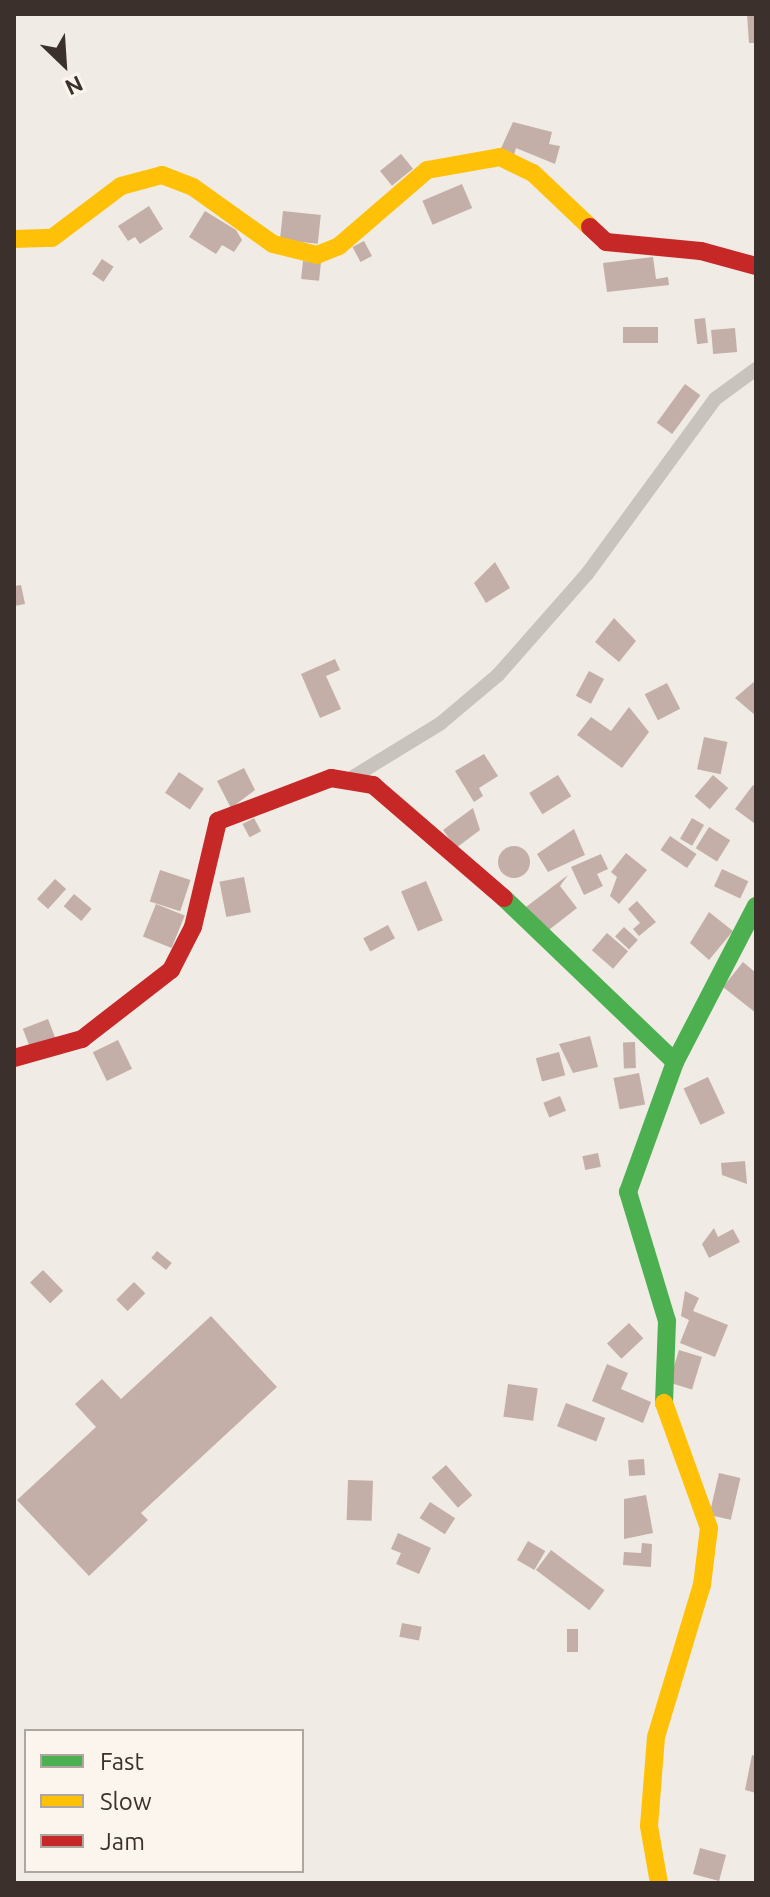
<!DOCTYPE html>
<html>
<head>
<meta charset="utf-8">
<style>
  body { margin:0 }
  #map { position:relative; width:770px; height:1897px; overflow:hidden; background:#f0ebe5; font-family:Ubuntu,sans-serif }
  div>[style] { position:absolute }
  .building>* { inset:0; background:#c3afa7; transform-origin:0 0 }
  .round { border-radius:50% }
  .street>* { height:14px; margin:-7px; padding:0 7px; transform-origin:7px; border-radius:7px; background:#c9c3be }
  .fast>* { height:18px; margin:-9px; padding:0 9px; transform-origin:9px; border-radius:9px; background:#4caf50 }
  .slow>* { height:18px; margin:-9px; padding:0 9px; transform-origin:9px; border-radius:9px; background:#ffc107 }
  .jam>* { height:18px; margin:-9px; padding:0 9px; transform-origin:9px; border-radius:9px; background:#c62828 }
  span { translate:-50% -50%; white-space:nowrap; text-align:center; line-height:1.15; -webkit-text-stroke:6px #fbf5ee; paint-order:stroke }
  .frame { position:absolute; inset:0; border:16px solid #3b302b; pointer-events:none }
  .legend { position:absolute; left:24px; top:1729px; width:280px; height:144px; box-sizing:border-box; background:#fbf5ee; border:2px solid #aea6a0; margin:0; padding:10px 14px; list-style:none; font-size:24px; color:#3b302b }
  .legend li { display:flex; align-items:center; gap:16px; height:40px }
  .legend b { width:40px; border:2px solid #aea6a0 }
  .north { position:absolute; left:24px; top:24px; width:80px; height:80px; -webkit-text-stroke:6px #fbf5ee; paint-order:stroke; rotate:155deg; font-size:22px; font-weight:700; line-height:32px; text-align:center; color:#3b302b }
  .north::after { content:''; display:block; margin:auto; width:28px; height:36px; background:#3b302b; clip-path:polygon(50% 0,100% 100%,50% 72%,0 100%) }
</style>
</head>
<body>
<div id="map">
  <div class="building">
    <i style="clip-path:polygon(747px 14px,756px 14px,756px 43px,749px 43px)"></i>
    <i style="clip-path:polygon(513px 122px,552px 132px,549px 144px,560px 146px,555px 164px,516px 148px,513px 159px,498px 155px)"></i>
    <i style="left:401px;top:154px;width:19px;height:27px;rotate:51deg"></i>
    <i style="left:462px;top:184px;width:26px;height:43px;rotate:67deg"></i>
    <i style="clip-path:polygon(149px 206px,163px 229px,140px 244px,135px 237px,128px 241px,118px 226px)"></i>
    <i style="clip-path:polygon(205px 211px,236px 230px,242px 240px,234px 252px,222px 245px,216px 254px,189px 237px)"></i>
    <i style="left:283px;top:211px;width:38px;height:29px;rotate:6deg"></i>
    <i style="left:364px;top:241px;width:17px;height:13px;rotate:62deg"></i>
    <i style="clip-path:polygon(653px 257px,656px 279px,668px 277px,669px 285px,607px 292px,603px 263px)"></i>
    <i style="left:102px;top:259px;width:14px;height:18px;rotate:34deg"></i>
    <i style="left:303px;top:261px;width:18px;height:18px;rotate:6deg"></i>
    <i style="left:705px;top:318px;width:25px;height:11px;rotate:83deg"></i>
    <i style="left:658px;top:327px;width:16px;height:35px;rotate:90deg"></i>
    <i style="left:735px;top:328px;width:24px;height:24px;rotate:85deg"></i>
    <i style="left:685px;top:384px;width:19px;height:48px;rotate:36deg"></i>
    <i style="clip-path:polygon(495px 562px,510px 588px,486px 603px,474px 583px)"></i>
    <i style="clip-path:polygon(21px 585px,25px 604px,14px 606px,14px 586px)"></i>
    <i style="clip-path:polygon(614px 618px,636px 641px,619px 662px,595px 642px)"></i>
    <i style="clip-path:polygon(335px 659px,340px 670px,326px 676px,341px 709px,320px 718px,301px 674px)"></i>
    <i style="left:589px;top:671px;width:17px;height:28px;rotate:28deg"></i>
    <i style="clip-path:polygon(756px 680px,756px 716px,735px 698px)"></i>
    <i style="left:667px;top:683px;width:29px;height:25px;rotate:63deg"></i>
    <i style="clip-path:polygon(629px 707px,649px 732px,622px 768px,577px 735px,591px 717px,611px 731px)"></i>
    <i style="left:704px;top:737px;width:24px;height:33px;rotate:12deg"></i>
    <i style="clip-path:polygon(484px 754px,498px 776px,479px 788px,483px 796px,474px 802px,455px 771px)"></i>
    <i style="clip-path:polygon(244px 768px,255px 790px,231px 808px,217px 781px)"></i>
    <i style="left:179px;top:772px;width:30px;height:25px;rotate:34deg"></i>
    <i style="left:558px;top:775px;width:25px;height:34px;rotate:58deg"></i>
    <i style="left:713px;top:775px;width:20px;height:28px;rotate:41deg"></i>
    <i style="clip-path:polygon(753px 785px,756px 787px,754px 823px,735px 809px)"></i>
    <i style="clip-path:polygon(473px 808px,480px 830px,456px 848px,443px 830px)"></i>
    <i style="left:254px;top:818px;width:15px;height:13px;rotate:62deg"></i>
    <i style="left:692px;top:818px;width:14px;height:24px;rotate:30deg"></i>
    <i style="left:709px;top:827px;width:25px;height:25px;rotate:32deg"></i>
    <i style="clip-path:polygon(574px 829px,585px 855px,548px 872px,537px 854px)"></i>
    <i style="left:670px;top:836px;width:32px;height:17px;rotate:34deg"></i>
    <i class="round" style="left:498px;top:846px;width:32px;height:32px"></i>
    <i style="clip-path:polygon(626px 853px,647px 870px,619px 904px,610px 896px,617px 877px,611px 872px)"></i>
    <i style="clip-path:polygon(601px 854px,608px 869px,597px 874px,603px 886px,584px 895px,571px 867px)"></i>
    <i style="left:722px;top:869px;width:29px;height:19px;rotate:25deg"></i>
    <i style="left:160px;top:870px;width:32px;height:33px;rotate:18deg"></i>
    <i style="clip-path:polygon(568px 875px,560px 886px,577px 908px,545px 933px,526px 907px)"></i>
    <i style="left:244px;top:877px;width:36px;height:25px;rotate:79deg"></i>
    <i style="left:55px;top:879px;width:15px;height:27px;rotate:42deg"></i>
    <i style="left:426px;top:881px;width:43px;height:27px;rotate:67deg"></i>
    <i style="left:74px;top:894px;width:23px;height:16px;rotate:40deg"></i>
    <i style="clip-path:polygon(637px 901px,656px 922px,639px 936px,633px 929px,640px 923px,628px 909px)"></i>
    <i style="left:156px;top:904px;width:31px;height:35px;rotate:22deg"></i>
    <i style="clip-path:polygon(709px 912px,733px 931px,709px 960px,690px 943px)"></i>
    <i style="left:388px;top:925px;width:15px;height:28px;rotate:62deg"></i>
    <i style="left:624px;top:927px;width:19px;height:13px;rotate:43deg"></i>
    <i style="left:607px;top:933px;width:28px;height:23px;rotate:41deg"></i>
    <i style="clip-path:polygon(743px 962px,756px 973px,756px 1013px,723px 987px)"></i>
    <i style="left:48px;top:1019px;width:26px;height:27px;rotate:69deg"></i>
    <i style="clip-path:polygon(590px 1036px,598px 1067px,573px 1073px,559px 1044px)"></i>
    <i style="left:118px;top:1040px;width:32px;height:28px;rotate:64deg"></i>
    <i style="left:635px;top:1042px;width:26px;height:12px;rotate:88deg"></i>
    <i style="left:559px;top:1052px;width:24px;height:24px;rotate:75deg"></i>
    <i style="left:639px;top:1073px;width:32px;height:26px;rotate:79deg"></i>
    <i style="left:708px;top:1077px;width:40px;height:27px;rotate:65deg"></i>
    <i style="left:560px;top:1096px;width:16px;height:18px;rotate:68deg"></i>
    <i style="left:598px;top:1153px;width:14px;height:16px;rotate:78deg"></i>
    <i style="clip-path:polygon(745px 1161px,747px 1184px,722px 1175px,721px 1163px)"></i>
    <i style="clip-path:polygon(714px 1228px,718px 1237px,733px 1229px,740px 1242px,709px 1258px,702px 1244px)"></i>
    <i style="left:157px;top:1251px;width:19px;height:9px;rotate:39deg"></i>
    <i style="left:43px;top:1270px;width:29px;height:18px;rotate:46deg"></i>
    <i style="left:134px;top:1282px;width:16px;height:25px;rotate:45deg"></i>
    <i style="clip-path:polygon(685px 1291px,699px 1298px,693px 1311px,728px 1325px,715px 1357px,680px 1343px,689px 1320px,681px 1316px)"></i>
    <i style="clip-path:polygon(211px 1316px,277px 1387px,141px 1513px,148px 1520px,89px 1576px,17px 1500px,96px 1427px,75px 1404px,102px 1379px,121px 1399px)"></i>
    <i style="left:629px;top:1323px;width:21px;height:30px;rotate:47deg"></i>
    <i style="left:679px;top:1350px;width:24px;height:34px;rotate:17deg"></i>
    <i style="clip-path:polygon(607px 1364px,628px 1373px,621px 1389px,651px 1402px,643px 1423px,592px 1401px)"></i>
    <i style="left:508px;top:1384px;width:30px;height:33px;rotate:8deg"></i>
    <i style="left:566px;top:1403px;width:42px;height:25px;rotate:21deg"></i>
    <i style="left:644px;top:1459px;width:16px;height:16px;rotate:86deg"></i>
    <i style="left:446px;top:1465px;width:40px;height:19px;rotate:49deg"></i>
    <i style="left:719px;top:1473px;width:22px;height:43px;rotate:13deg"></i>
    <i style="left:348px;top:1480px;width:25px;height:40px;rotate:2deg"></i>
    <i style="clip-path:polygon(646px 1495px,653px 1533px,624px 1539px,624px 1499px)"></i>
    <i style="left:430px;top:1502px;width:30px;height:19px;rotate:33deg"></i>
    <i style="clip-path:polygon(398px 1533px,431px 1548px,419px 1574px,396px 1564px,401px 1553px,391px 1549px)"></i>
    <i style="left:528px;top:1541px;width:20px;height:22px;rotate:30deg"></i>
    <i style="clip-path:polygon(642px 1543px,652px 1544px,651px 1567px,623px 1565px,624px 1552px,641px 1553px)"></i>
    <i style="left:551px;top:1550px;width:67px;height:25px;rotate:37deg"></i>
    <i style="left:402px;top:1623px;width:20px;height:14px;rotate:11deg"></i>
    <i style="left:567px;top:1629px;width:11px;height:23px"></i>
    <i style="clip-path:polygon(752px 1755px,756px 1756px,756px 1793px,745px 1790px)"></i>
    <i style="left:700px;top:1848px;width:27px;height:27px;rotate:15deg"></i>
  </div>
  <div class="street">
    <i style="left:353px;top:777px;width:103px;rotate:-31.5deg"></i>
    <i style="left:441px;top:723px;width:75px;rotate:-40.1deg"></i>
    <i style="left:498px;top:675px;width:135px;rotate:-48.6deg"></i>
    <i style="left:587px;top:574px;width:217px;rotate:-53.8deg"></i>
    <i style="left:715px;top:399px;width:51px;rotate:-36.2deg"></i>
  </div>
  <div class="fast">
    <i style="left:504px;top:898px;width:237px;rotate:43.8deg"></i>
    <i style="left:675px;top:1062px;width:176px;rotate:-62.6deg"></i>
    <i style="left:664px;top:1403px;width:82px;rotate:-87.9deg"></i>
    <i style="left:667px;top:1321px;width:135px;rotate:-106.8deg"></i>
    <i style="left:628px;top:1192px;width:138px;rotate:-70.1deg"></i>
  </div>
  <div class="slow">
    <i style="left:14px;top:239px;width:38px;rotate:-2deg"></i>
    <i style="left:52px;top:238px;width:86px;rotate:-37deg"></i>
    <i style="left:121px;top:186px;width:42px;rotate:-15deg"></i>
    <i style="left:162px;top:175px;width:33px;rotate:21deg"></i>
    <i style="left:193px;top:187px;width:98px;rotate:35.5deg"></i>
    <i style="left:273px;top:244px;width:45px;rotate:14deg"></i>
    <i style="left:317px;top:255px;width:24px;rotate:-22deg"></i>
    <i style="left:339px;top:246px;width:116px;rotate:-40.8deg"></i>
    <i style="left:427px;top:170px;width:74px;rotate:-10.1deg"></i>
    <i style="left:500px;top:157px;width:37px;rotate:26deg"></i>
    <i style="left:533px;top:173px;width:79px;rotate:43.5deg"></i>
    <i style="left:659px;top:1883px;width:58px;rotate:-100deg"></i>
    <i style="left:649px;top:1826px;width:89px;rotate:-85.5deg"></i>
    <i style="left:656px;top:1737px;width:159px;rotate:-73.2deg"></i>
    <i style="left:702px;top:1585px;width:57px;rotate:-83deg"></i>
    <i style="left:709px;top:1528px;width:133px;rotate:-109.8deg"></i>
  </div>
  <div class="jam">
    <i style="left:590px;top:227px;width:22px;rotate:43deg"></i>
    <i style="left:606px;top:242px;width:95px;rotate:5.4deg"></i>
    <i style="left:701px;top:251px;width:57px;rotate:15.3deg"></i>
    <i style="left:14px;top:1058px;width:71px;rotate:-15.6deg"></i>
    <i style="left:82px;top:1039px;width:113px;rotate:-37.8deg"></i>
    <i style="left:171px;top:970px;width:48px;rotate:-62.9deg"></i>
    <i style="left:193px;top:927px;width:109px;rotate:-76.7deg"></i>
    <i style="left:218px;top:821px;width:121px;rotate:-20.8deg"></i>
    <i style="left:331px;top:778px;width:43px;rotate:9.5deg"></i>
    <i style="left:373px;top:785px;width:173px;rotate:40.8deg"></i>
  </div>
  <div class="frame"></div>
  <ul class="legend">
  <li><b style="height:10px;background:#4caf50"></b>Fast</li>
  <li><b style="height:10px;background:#ffc107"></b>Slow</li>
  <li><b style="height:10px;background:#c62828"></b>Jam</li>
  </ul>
  <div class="north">N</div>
</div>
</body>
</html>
